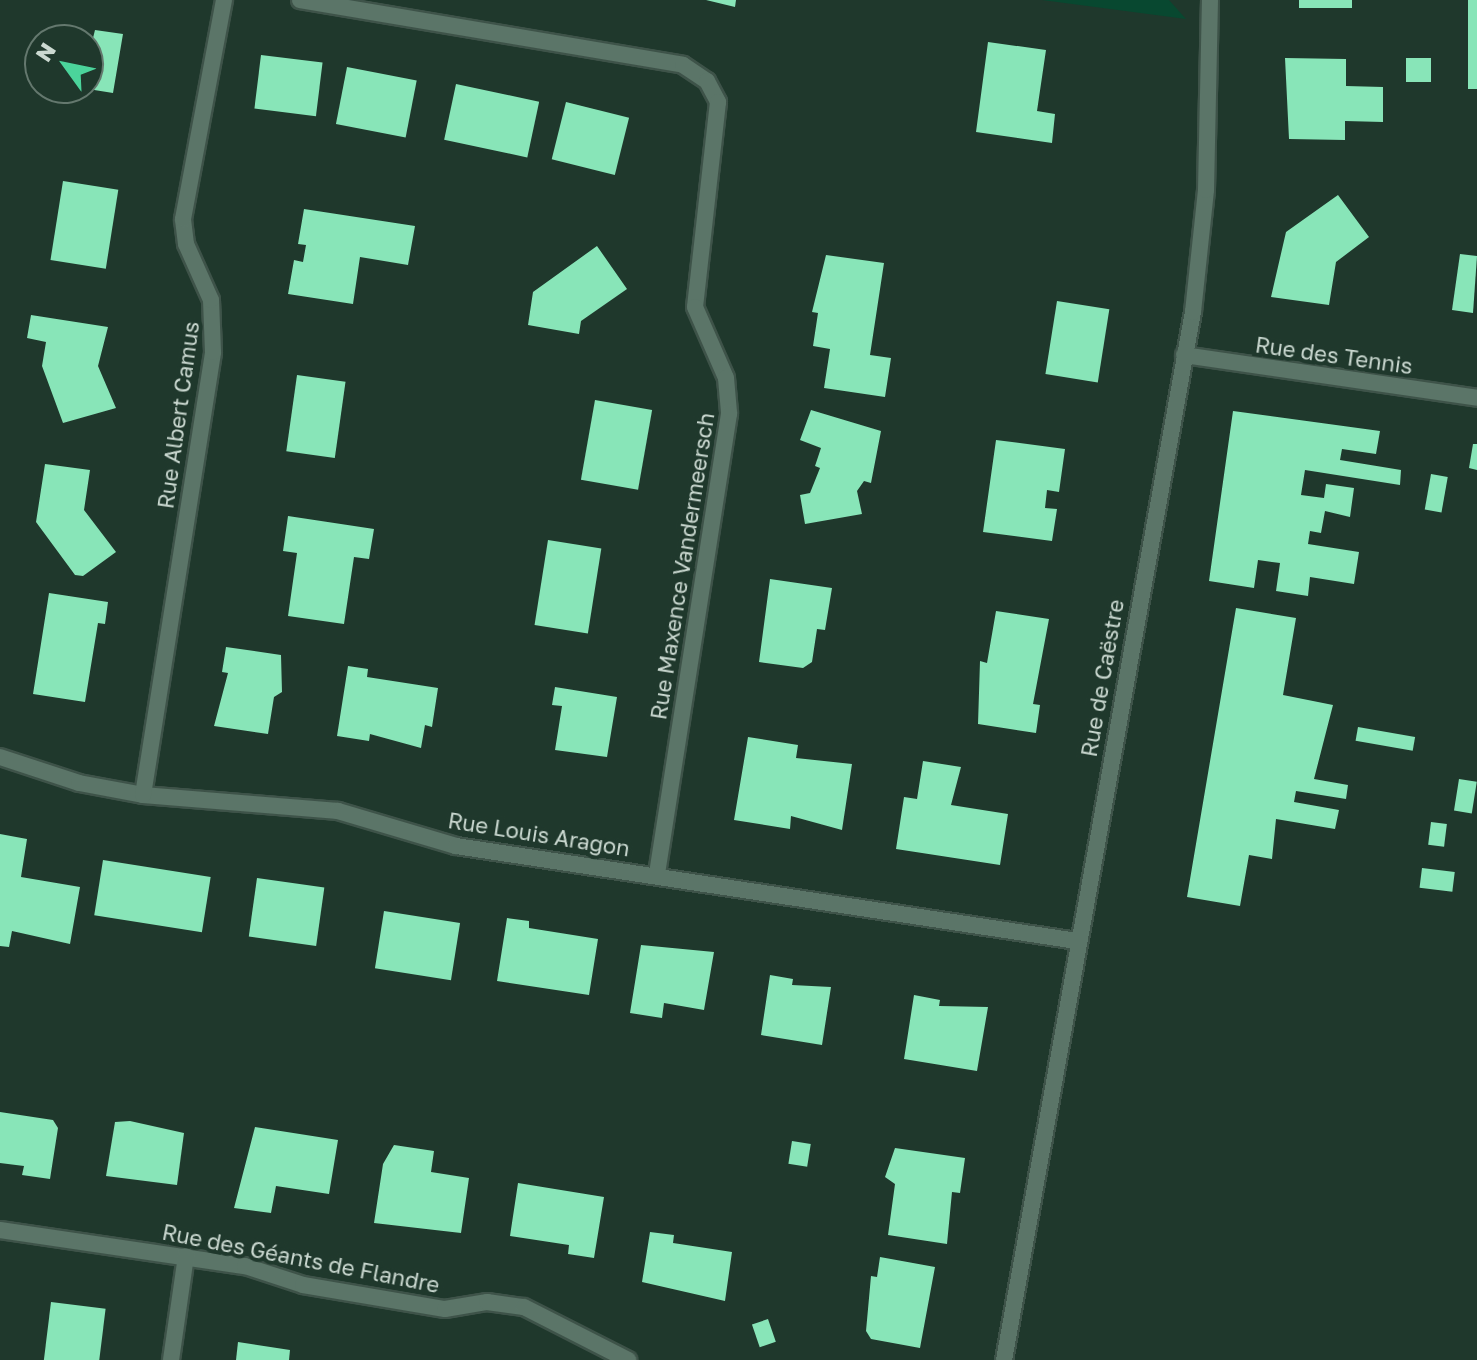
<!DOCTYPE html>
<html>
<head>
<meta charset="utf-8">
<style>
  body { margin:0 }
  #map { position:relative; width:1477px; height:1360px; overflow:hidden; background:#1f382c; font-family:"Golos Text",sans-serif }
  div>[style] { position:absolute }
  .green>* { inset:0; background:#084830 }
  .building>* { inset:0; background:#88e5b8; transform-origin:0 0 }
  .roads { filter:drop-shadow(2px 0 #3e5349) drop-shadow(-2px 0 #3e5349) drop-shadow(0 2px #3e5349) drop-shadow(0 -2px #3e5349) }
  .street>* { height:16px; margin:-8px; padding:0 8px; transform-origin:8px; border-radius:8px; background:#5b7568 }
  span { translate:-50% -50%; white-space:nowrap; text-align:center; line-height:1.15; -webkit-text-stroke:8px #1f382c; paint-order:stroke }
  .street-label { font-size:22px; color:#cbd9d1 }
  .north { position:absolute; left:24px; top:24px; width:80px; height:80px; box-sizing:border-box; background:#1f382c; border:2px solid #64786e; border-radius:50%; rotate:303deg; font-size:22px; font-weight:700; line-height:32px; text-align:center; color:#cbd9d1 }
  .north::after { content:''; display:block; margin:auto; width:28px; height:36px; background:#4bd49b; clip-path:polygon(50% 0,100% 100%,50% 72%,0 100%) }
</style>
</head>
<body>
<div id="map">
  <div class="green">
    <i style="clip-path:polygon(1042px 0,1169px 0,1186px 19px)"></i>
  </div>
  <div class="building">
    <i style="clip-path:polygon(706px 0,736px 0,735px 7px)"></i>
    <i style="left:1299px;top:0;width:53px;height:8px"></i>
    <i style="left:1468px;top:0;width:9px;height:89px"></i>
    <i style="clip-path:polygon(95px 30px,123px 34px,113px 93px,88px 89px,88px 40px,53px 40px,54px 32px,93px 38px)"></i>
    <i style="clip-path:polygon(988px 42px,1046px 50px,1037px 111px,1055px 114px,1052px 143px,976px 132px)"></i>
    <i style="left:261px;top:55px;width:62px;height:54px;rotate:7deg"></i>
    <i style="clip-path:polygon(1285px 58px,1346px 59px,1346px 86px,1383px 87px,1383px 122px,1345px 121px,1345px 140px,1289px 139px)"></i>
    <i style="left:1406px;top:58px;width:25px;height:24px"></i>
    <i style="left:347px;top:67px;width:71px;height:58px;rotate:11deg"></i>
    <i style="left:456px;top:84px;width:85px;height:57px;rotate:12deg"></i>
    <i style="left:566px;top:102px;width:65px;height:59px;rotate:14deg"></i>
    <i style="left:63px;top:181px;width:56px;height:80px;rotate:9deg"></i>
    <i style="clip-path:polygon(1338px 195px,1369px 237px,1336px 262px,1329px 305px,1271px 297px,1286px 232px)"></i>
    <i style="clip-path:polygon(304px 209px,415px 226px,408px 265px,360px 257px,353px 304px,288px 294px,294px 260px,303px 262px,306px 245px,298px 244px)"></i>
    <i style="clip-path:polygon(597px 246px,627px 289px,581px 321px,579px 334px,528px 325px,533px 292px)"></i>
    <i style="clip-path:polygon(1460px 254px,1477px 256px,1473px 313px,1452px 310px)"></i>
    <i style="clip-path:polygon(826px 255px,884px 263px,870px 355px,891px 358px,885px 397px,824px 388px,830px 349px,813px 346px,818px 313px,812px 312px)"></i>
    <i style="left:1057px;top:301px;width:53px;height:74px;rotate:9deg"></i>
    <i style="clip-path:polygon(31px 315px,108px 327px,98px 366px,116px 408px,63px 423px,42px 366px,46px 342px,27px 338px)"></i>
    <i style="left:297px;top:375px;width:49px;height:77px;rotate:8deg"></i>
    <i style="left:595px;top:400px;width:58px;height:81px;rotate:10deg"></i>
    <i style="clip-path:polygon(811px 410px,881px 431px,871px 483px,864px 481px,857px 491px,862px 514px,805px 524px,800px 495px,810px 493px,820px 468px,815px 466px,821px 448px,800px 440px)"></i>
    <i style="clip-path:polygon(1233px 411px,1380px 431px,1376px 454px,1342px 449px,1340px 460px,1401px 470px,1400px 485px,1305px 470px,1301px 495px,1324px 498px,1326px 484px,1354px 488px,1350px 517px,1325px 511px,1321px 533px,1310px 531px,1308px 544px,1359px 552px,1354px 584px,1310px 577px,1308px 596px,1276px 591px,1280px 563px,1258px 560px,1254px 588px,1209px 581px)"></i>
    <i style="clip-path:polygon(996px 440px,1065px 449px,1059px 492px,1047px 490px,1045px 508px,1057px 509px,1052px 541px,983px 532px)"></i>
    <i style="clip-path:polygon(1473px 444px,1477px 444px,1477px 470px,1469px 468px)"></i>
    <i style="clip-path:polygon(45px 464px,90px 470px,84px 510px,116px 552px,83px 576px,75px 575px,36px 522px)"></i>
    <i style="left:1431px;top:474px;width:17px;height:36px;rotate:10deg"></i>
    <i style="clip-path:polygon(288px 516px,374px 529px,369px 559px,354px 557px,344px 624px,288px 616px,297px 553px,283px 551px)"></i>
    <i style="left:548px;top:540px;width:54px;height:86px;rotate:9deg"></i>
    <i style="clip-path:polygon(770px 579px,832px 588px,825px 630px,817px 629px,812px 662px,803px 668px,759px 662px)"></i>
    <i style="clip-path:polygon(49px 593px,108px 602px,105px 624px,98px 623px,85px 702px,33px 694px)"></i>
    <i style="clip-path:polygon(1236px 608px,1296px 618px,1283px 695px,1333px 705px,1314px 779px,1348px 785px,1346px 799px,1296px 791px,1294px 802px,1339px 810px,1335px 829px,1276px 819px,1272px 859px,1249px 855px,1240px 906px,1187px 897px)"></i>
    <i style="clip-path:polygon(996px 611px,1049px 619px,1033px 704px,1040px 705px,1036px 733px,978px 724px,980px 661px,987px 663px)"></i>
    <i style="clip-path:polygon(226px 647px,281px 655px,282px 692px,274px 697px,268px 734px,214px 726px,228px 673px,222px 672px)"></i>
    <i style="clip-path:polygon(348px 666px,368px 669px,367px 677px,438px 688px,432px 727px,425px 725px,421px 748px,370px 734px,369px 741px,337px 736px)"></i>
    <i style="clip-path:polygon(555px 687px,617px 697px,607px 757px,555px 750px,562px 706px,552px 705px)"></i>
    <i style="left:1358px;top:727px;width:58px;height:14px;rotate:10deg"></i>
    <i style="clip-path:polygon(748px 737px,798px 745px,796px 758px,852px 764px,842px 830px,791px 816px,790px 829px,734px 820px)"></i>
    <i style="clip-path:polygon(923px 761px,961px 767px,951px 805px,1008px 814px,1000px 865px,896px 849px,904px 797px,917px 799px)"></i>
    <i style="left:1459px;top:779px;width:18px;height:32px;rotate:9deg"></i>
    <i style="left:1431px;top:822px;width:16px;height:23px;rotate:7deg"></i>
    <i style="clip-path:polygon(0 834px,27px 839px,21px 877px,80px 887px,70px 944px,12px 931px,9px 947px,0 946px)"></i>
    <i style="left:103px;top:860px;width:109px;height:56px;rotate:9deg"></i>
    <i style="left:1422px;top:868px;width:33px;height:20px;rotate:7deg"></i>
    <i style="left:257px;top:878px;width:68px;height:59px;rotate:8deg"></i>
    <i style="left:384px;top:911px;width:77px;height:58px;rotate:9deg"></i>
    <i style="clip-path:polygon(507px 918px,529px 921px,529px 928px,598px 939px,589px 995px,497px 981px)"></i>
    <i style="clip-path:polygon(641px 945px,714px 952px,704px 1010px,664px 1003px,662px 1018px,630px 1013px)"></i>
    <i style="clip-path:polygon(770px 975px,793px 979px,792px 985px,831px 987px,822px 1045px,761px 1035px)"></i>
    <i style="clip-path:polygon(914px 995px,940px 1000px,939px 1006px,988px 1007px,977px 1071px,904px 1059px)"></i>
    <i style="clip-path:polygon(0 1112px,53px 1120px,58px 1128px,50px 1179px,22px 1175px,24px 1166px,0 1163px)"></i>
    <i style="clip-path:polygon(130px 1121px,184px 1133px,177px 1185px,106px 1176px,115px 1122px)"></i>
    <i style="clip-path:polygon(255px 1127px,338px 1140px,329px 1194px,276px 1186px,271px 1213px,234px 1208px)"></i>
    <i style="left:792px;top:1141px;width:19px;height:23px;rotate:9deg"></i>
    <i style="clip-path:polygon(394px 1145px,434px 1151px,431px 1172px,469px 1178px,461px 1233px,374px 1223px,383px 1164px)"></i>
    <i style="clip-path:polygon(895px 1148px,965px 1158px,960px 1193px,952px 1192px,947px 1244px,888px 1235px,895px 1184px,885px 1177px)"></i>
    <i style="clip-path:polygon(518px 1183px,604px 1197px,594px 1258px,568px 1254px,569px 1245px,510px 1236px)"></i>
    <i style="clip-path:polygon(650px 1232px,674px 1235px,673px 1243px,732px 1252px,725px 1301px,642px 1282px)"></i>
    <i style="clip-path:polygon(880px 1257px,935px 1267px,920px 1348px,871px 1339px,866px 1331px,871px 1276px,877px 1277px)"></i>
    <i style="left:51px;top:1302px;width:55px;height:59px;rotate:7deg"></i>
    <i style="left:768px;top:1319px;width:24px;height:17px;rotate:71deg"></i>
    <i style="clip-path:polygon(238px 1342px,290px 1350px,289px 1360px,236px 1360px)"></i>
  </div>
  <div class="roads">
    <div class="street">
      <i style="left:300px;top:0;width:388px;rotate:9.6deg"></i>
      <i style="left:683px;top:65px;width:29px;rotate:34deg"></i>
      <i style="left:707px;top:81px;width:24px;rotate:62deg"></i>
      <i style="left:718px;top:102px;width:206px;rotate:96.4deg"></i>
      <i style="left:695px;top:307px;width:77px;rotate:66.4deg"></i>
      <i style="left:726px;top:378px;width:36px;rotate:85deg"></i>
      <i style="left:729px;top:414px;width:467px;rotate:98.9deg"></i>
      <i style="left:1184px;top:355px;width:296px;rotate:8.3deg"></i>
      <i style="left:0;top:757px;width:83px;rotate:18.2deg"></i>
      <i style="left:79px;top:783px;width:65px;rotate:10.6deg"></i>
      <i style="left:143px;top:795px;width:196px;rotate:4.7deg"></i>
      <i style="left:338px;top:811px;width:123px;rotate:16.5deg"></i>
      <i style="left:456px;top:846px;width:628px;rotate:8.7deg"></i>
      <i style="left:143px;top:795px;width:448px;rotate:-81deg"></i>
      <i style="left:213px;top:352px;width:52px;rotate:-92.2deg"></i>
      <i style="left:211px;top:300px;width:61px;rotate:-114.1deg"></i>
      <i style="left:186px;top:244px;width:25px;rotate:-97deg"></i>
      <i style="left:183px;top:219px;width:223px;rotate:-79.4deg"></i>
      <i style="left:0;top:1230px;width:248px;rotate:8.4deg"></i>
      <i style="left:245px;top:1266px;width:61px;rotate:18.1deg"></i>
      <i style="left:303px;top:1285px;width:144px;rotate:9.6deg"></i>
      <i style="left:445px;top:1309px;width:43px;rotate:-9.5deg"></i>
      <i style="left:487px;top:1302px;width:37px;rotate:8deg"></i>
      <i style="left:524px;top:1307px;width:117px;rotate:27deg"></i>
      <i style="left:171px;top:1360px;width:105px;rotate:-81.8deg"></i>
      <i style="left:1004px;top:1360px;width:1065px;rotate:-79.78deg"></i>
      <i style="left:1193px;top:312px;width:123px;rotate:-83.9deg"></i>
      <i style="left:1206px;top:190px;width:190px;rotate:-88.8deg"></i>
    </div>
  </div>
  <div class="street-label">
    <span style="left:1334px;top:355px;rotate:8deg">Rue des Tennis</span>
    <span style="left:178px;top:415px;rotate:-82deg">Rue Albert Camus</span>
    <span style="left:682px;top:566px;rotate:-81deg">Rue Maxence Vandermeersch</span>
    <span style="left:1102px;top:678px;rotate:-80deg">Rue de Caëstre</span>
    <span style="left:539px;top:834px;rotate:9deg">Rue Louis Aragon</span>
    <span style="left:301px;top:1258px;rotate:11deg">Rue des Géants de Flandre</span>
  </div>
  <div class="north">N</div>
</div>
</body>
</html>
